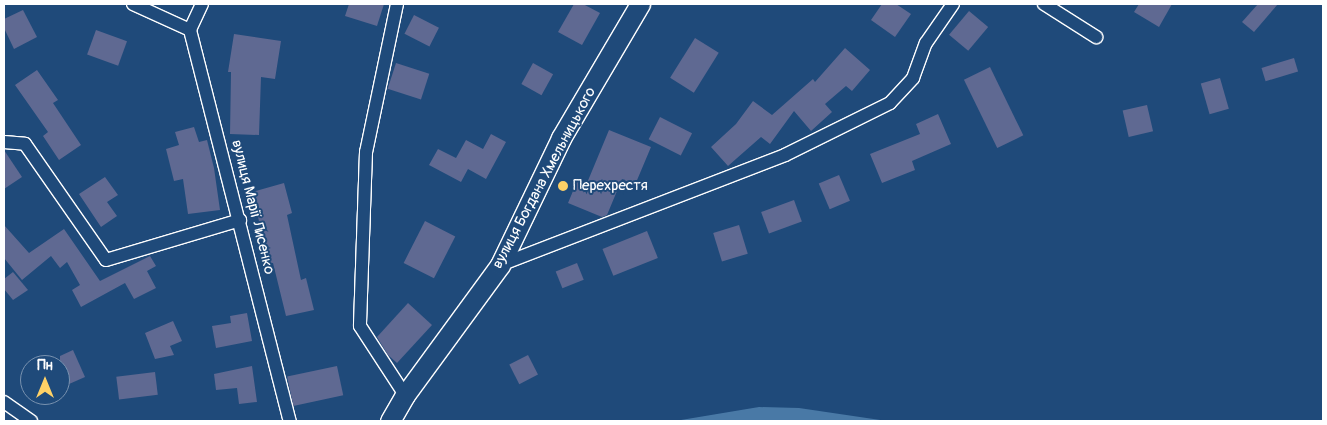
<!DOCTYPE html>
<html>
<head>
<meta charset="utf-8">
<style>
  body { margin:0 }
  #map { position:relative; width:1327px; height:425px; overflow:hidden; background:#1f4a7a; font-family:Pangolin,sans-serif }
  div>[style] { position:absolute }
  .water>* { inset:0; background:#4979a6 }
  .building>* { inset:0; background:#5f6992; transform-origin:0 0 }
  .roads { filter:drop-shadow(1px 0 #fff) drop-shadow(-1px 0 #fff) drop-shadow(0 1px #fff) drop-shadow(0 -1px #fff) }
  .street>* { height:12px; margin:-6px; padding:0 6px; transform-origin:6px; border-radius:6px; background:#1f4a7a }
  .secondary>* { height:19px; margin:-9.5px; padding:0 9.5px; transform-origin:9.5px; border-radius:9.5px; background:#1f4a7a }
  .dots>* { width:14px; height:14px; translate:-50% -50%; box-sizing:border-box; border:2px solid #1f4a7a; border-radius:50% }
  span { translate:-50% -50%; white-space:nowrap; text-align:center; line-height:1.15; -webkit-text-stroke:4px #1f4a7a; paint-order:stroke }
  .street-label { font-size:15px; color:#fff }
  .poi-label { font-size:15px; color:#fff }
  .left { translate:0 -50%; text-align:left }
  .frame { position:absolute; inset:0; border:5px solid #fff; pointer-events:none }
  .north { position:absolute; left:20px; top:355px; width:50px; height:50px; box-sizing:border-box; background:#1f4a7a; border:1px solid #7992af; border-radius:50%; rotate:0deg; font-size:14px; font-weight:700; line-height:20px; text-align:center; color:#fff }
  .north::after { content:''; display:block; margin:auto; width:18px; height:22px; background:#ffd166; clip-path:polygon(50% 0,100% 100%,50% 72%,0 100%) }
</style>
</head>
<body>
<div id="map">
  <div class="water">
    <i style="clip-path:polygon(759px 407px,799px 408px,887px 421px,675px 421px)"></i>
  </div>
  <div class="building">
    <i style="clip-path:polygon(349px 4px,384px 4px,377px 26px,345px 16px)"></i>
    <i style="clip-path:polygon(574px 4px,583px 4px,600px 13px,582px 45px,558px 32px)"></i>
    <i style="clip-path:polygon(882px 4px,896px 4px,911px 14px,895px 37px,871px 20px)"></i>
    <i style="clip-path:polygon(1139px 4px,1172px 4px,1159px 27px,1134px 12px)"></i>
    <i style="clip-path:polygon(1258px 4px,1278px 4px,1254px 32px,1242px 22px)"></i>
    <i style="clip-path:polygon(23px 10px,37px 37px,14px 49px,4px 28px,4px 19px)"></i>
    <i style="left:969px;top:11px;width:25px;height:31px;rotate:40deg"></i>
    <i style="left:414px;top:15px;width:28px;height:21px;rotate:27deg"></i>
    <i style="left:96px;top:30px;width:33px;height:26px;rotate:20deg"></i>
    <i style="clip-path:polygon(234px 34px,281px 41px,275px 79px,261px 77px,259px 135px,230px 134px,231px 72px,228px 72px)"></i>
    <i style="left:695px;top:38px;width:28px;height:47px;rotate:32deg"></i>
    <i style="clip-path:polygon(845px 48px,870px 70px,852px 91px,846px 86px,825px 104px,832px 112px,811px 131px,794px 111px,770px 144px,761px 137px,728px 166px,711px 147px,736px 124px,753px 101px,772px 115px,813px 79px,815px 82px)"></i>
    <i style="left:1294px;top:58px;width:14px;height:34px;rotate:73deg"></i>
    <i style="left:396px;top:63px;width:35px;height:27px;rotate:18deg"></i>
    <i style="left:533px;top:63px;width:23px;height:24px;rotate:29deg"></i>
    <i style="left:990px;top:67px;width:76px;height:29px;rotate:64deg"></i>
    <i style="clip-path:polygon(37px 70px,58px 100px,53px 103px,81px 145px,59px 160px,43px 136px,48px 132px,15px 85px)"></i>
    <i style="left:1220px;top:78px;width:32px;height:20px;rotate:74deg"></i>
    <i style="left:1147px;top:105px;width:27px;height:25px;rotate:77deg"></i>
    <i style="clip-path:polygon(938px 114px,951px 144px,912px 161px,915px 170px,882px 183px,870px 154px,920px 134px,916px 124px)"></i>
    <i style="left:660px;top:117px;width:36px;height:25px;rotate:27deg"></i>
    <i style="clip-path:polygon(194px 127px,199px 142px,207px 140px,214px 168px,220px 210px,188px 214px,183px 179px,174px 181px,166px 149px,179px 145px,175px 132px)"></i>
    <i style="clip-path:polygon(609px 130px,651px 147px,635px 185px,622px 179px,607px 215px,602px 217px,568px 203px,578px 179px,587px 183px)"></i>
    <i style="clip-path:polygon(491px 134px,506px 142px,486px 179px,468px 169px,461px 182px,429px 165px,438px 149px,456px 158px,466px 140px,483px 149px)"></i>
    <i style="clip-path:polygon(4px 150px,22px 177px,4px 189px)"></i>
    <i style="left:839px;top:175px;width:28px;height:22px;rotate:67deg"></i>
    <i style="clip-path:polygon(105px 177px,118px 195px,107px 202px,117px 216px,101px 227px,79px 194px)"></i>
    <i style="clip-path:polygon(284px 183px,292px 213px,287px 215px,301px 280px,306px 278px,314px 310px,286px 316px,273px 263px,269px 263px,252px 192px)"></i>
    <i style="left:794px;top:200px;width:23px;height:35px;rotate:70deg"></i>
    <i style="left:425px;top:221px;width:34px;height:47px;rotate:27deg"></i>
    <i style="clip-path:polygon(4px 225px,29px 253px,64px 229px,100px 281px,150px 256px,156px 266px,147px 271px,156px 288px,134px 299px,125px 283px,81px 307px,72px 290px,80px 285px,67px 262px,60px 268px,51px 256px,22px 280px,4px 258px)"></i>
    <i style="left:739px;top:225px;width:30px;height:27px;rotate:73deg"></i>
    <i style="left:647px;top:231px;width:29px;height:48px;rotate:68deg"></i>
    <i style="left:577px;top:263px;width:18px;height:23px;rotate:68deg"></i>
    <i style="clip-path:polygon(13px 272px,28px 290px,13px 300px,4px 289px,4px 279px)"></i>
    <i style="clip-path:polygon(408px 303px,432px 325px,397px 363px,388px 355px,377px 337px)"></i>
    <i style="clip-path:polygon(247px 313px,252px 341px,216px 348px,212px 326px,231px 323px,230px 316px)"></i>
    <i style="clip-path:polygon(173px 321px,182px 341px,170px 346px,174px 355px,155px 359px,145px 333px)"></i>
    <i style="clip-path:polygon(73px 350px,85px 377px,60px 388px,60px 356px)"></i>
    <i style="left:528px;top:355px;width:22px;height:21px;rotate:63deg"></i>
    <i style="clip-path:polygon(252px 366px,257px 402px,239px 404px,237px 388px,216px 390px,214px 374px)"></i>
    <i style="left:337px;top:366px;width:30px;height:51px;rotate:78deg"></i>
    <i style="left:155px;top:372px;width:23px;height:39px;rotate:83deg"></i>
  </div>
  <div class="roads">
    <div class="street">
      <i style="left:133px;top:4px;width:63px;rotate:24.5deg"></i>
      <i style="left:202px;top:4px;width:29px;rotate:115deg"></i>
      <i style="left:190px;top:30px;width:404px;rotate:75.7deg"></i>
      <i style="left:397px;top:4px;width:151px;rotate:101.8deg"></i>
      <i style="left:366px;top:152px;width:174px;rotate:92deg"></i>
      <i style="left:360px;top:326px;width:82px;rotate:56.9deg"></i>
      <i style="left:1044px;top:4px;width:62px;rotate:32.4deg"></i>
      <i style="left:4px;top:142px;width:21px;rotate:5deg"></i>
      <i style="left:25px;top:144px;width:141px;rotate:55.1deg"></i>
      <i style="left:106px;top:260px;width:140px;rotate:-16.6deg"></i>
      <i style="left:500px;top:265px;width:305px;rotate:-21.1deg"></i>
      <i style="left:785px;top:155px;width:117px;rotate:-26.3deg"></i>
      <i style="left:890px;top:103px;width:34px;rotate:-47deg"></i>
      <i style="left:913px;top:78px;width:37px;rotate:-70deg"></i>
      <i style="left:926px;top:43px;width:47px;rotate:-55.3deg"></i>
      <i style="left:4px;top:402px;width:33px;rotate:35deg"></i>
    </div>
    <div class="secondary">
      <i style="left:390px;top:421px;width:30px;rotate:-60deg"></i>
      <i style="left:405px;top:395px;width:161px;rotate:-53.8deg"></i>
      <i style="left:500px;top:265px;width:141px;rotate:-64.3deg"></i>
      <i style="left:561px;top:138px;width:156px;rotate:-59.5deg"></i>
    </div>
  </div>
  <div class="dots">
    <i style="left:563px;top:186px;background:#ffd166"></i>
  </div>
  <div class="street-label">
    <span style="left:544px;top:178px;rotate:-62deg">вулиця Богдана Хмельницького</span>
    <span style="left:253px;top:207px;rotate:76deg">вулиця Марії Лисенко</span>
  </div>
  <div class="poi-label">
    <span class="left" style="left:573px;top:186px">Перехрестя</span>
  </div>
  <div class="frame"></div>
  <div class="north">Пн</div>
</div>
</body>
</html>
